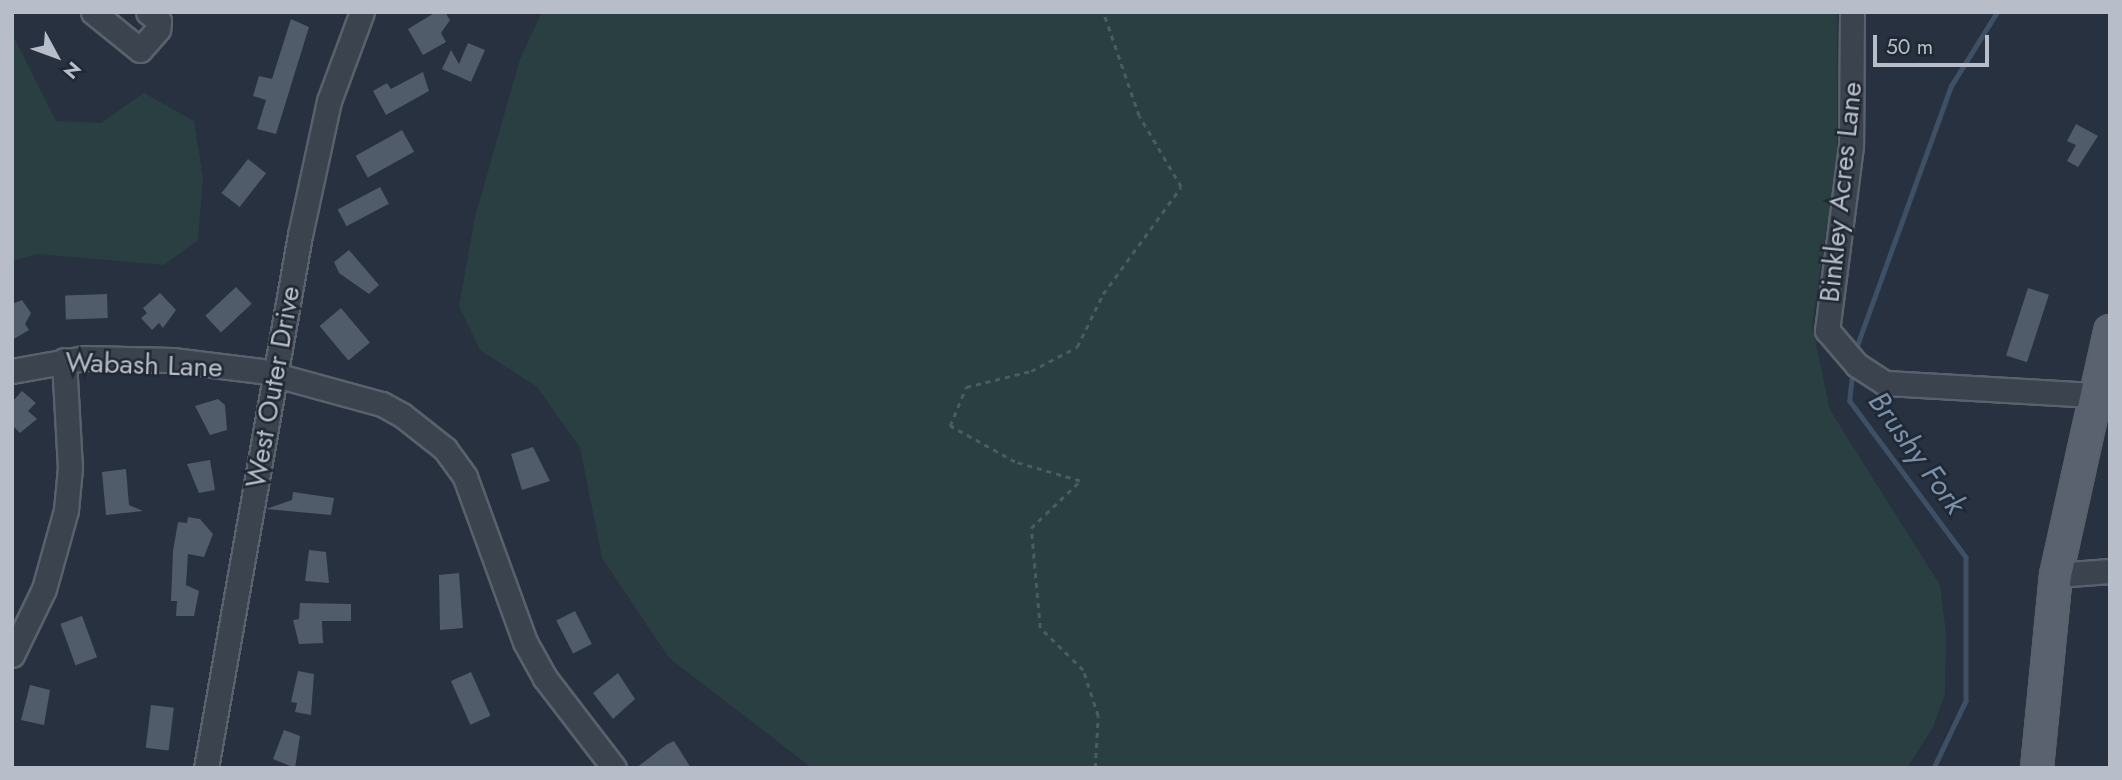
<!DOCTYPE html>
<html>
<head>
<meta charset="utf-8">
<style>
  body { margin:0 }
  #map { position:relative; width:2122px; height:780px; overflow:hidden; background:#27313f; font-family:Jost,sans-serif }
  div>[style] { position:absolute }
  .green>* { inset:0; background:#2a3f41 }
  .stream>* { height:4.5px; margin:-2.25px; padding:0 2.25px; transform-origin:2.25px; border-radius:2.25px; background:#3d5066 }
  .building>* { inset:0; background:#505c69; transform-origin:0 0 }
  .path>* { height:2.5px; margin-top:-1.25px; transform-origin:0; background:repeating-linear-gradient(90deg,#495c5f 0 5px,transparent 0 10px) }
  .roads { filter:drop-shadow(2px 0 #59616c) drop-shadow(-2px 0 #59616c) drop-shadow(0 2px #59616c) drop-shadow(0 -2px #59616c) }
  .minor>* { height:23px; margin:-11.5px; padding:0 11.5px; transform-origin:11.5px; border-radius:11.5px; background:#3b434f }
  .major>* { height:30px; margin:-15px; padding:0 15px; transform-origin:15px; border-radius:15px; background:#59626e }
  span { translate:-50% -50%; white-space:nowrap; text-align:center; line-height:1.15; -webkit-text-stroke:5px #202834; paint-order:stroke }
  .street-label { font-size:28px; color:#b7bec9 }
  .water-label { font-size:30px; color:#7990aa; font-style:italic }
  .frame { position:absolute; inset:0; border:14px solid #b7bec9; pointer-events:none }
  .north { position:absolute; left:21px; top:21px; width:70px; height:70px; -webkit-text-stroke:5px #202834; paint-order:stroke; rotate:131deg; font-size:19px; font-weight:700; line-height:28px; text-align:center; color:#b7bec9 }
  .north::after { content:''; display:block; margin:auto; width:24px; height:32px; background:#b7bec9; clip-path:polygon(50% 0,100% 100%,50% 72%,0 100%) }
  .scale { position:absolute; left:1873px; top:35px; width:116px; height:32px; box-sizing:border-box; border:4px solid #b7bec9; border-top:0; padding-left:9px; font-size:21px; line-height:24px; white-space:nowrap; color:#b7bec9; -webkit-text-stroke:5px #202834; paint-order:stroke }
</style>
</head>
<body>
<div id="map">
  <div class="green">
    <i style="clip-path:polygon(542px 12px,1837px 12px,1837px 157px,1812px 325px,1830px 410px,1940px 585px,1946px 633px,1945px 694px,1933px 727px,1907px 768px,812px 768px,669px 658px,602px 558px,580px 448px,537px 387px,480px 350px,459px 306px,475px 217px,520px 59px)"></i>
    <i style="clip-path:polygon(12px 34px,56px 121px,101px 123px,144px 93px,194px 121px,203px 178px,198px 240px,164px 265px,38px 254px,12px 261px)"></i>
  </div>
  <div class="stream">
    <i style="left:1855px;top:351px;width:282px;rotate:-70.1deg"></i>
    <i style="left:1951px;top:86px;width:87px;rotate:-58.1deg"></i>
    <i style="left:1853px;top:370px;width:31px;rotate:96deg"></i>
    <i style="left:1850px;top:401px;width:194px;rotate:53.4deg"></i>
    <i style="left:1966px;top:557px;width:144px;rotate:90deg"></i>
    <i style="left:1966px;top:701px;width:74px;rotate:115.5deg"></i>
  </div>
  <div class="building">
    <i style="clip-path:polygon(436px 12px,445px 12px,450px 20px,441px 33px,446px 42px,423px 55px,408px 29px)"></i>
    <i style="clip-path:polygon(291px 19px,309px 27px,276px 134px,257px 129px,266px 100px,253px 96px,259px 76px,272px 79px)"></i>
    <i style="clip-path:polygon(468px 43px,485px 50px,471px 82px,442px 69px,451px 50px,459px 64px)"></i>
    <i style="clip-path:polygon(423px 72px,429px 91px,386px 115px,373px 91px,387px 83px,391px 89px)"></i>
    <i style="clip-path:polygon(2076px 124px,2098px 136px,2078px 167px,2067px 161px,2076px 145px,2067px 141px)"></i>
    <i style="left:402px;top:130px;width:25px;height:53px;rotate:61deg"></i>
    <i style="left:248px;top:159px;width:23px;height:43px;rotate:38deg"></i>
    <i style="left:380px;top:187px;width:19px;height:48px;rotate:62deg"></i>
    <i style="clip-path:polygon(349px 250px,379px 285px,369px 294px,339px 273px,334px 262px)"></i>
    <i style="left:236px;top:287px;width:23px;height:42px;rotate:47deg"></i>
    <i style="left:2028px;top:288px;width:22px;height:71px;rotate:18deg"></i>
    <i style="clip-path:polygon(160px 293px,176px 310px,163px 328px,159px 323px,152px 330px,141px 318px,147px 313px,143px 308px)"></i>
    <i style="left:107px;top:294px;width:24px;height:42px;rotate:88deg"></i>
    <i style="clip-path:polygon(22px 300px,31px 313px,25px 324px,29px 330px,12px 340px,12px 304px)"></i>
    <i style="left:341px;top:308px;width:45px;height:28px;rotate:50deg"></i>
    <i style="clip-path:polygon(22px 391px,36px 403px,28px 411px,37px 419px,20px 433px,12px 425px,12px 402px)"></i>
    <i style="clip-path:polygon(218px 399px,225px 405px,227px 430px,210px 435px,195px 406px)"></i>
    <i style="clip-path:polygon(533px 447px,550px 481px,522px 490px,511px 454px)"></i>
    <i style="clip-path:polygon(210px 460px,215px 490px,199px 493px,187px 464px)"></i>
    <i style="clip-path:polygon(126px 469px,129px 505px,143px 511px,106px 515px,102px 472px)"></i>
    <i style="clip-path:polygon(293px 492px,334px 498px,331px 515px,266px 509px,292px 500px)"></i>
    <i style="clip-path:polygon(188px 517px,200px 519px,213px 534px,204px 557px,188px 554px,186px 585px,199px 591px,194px 616px,176px 616px,177px 601px,171px 601px,173px 551px,178px 522px,187px 523px)"></i>
    <i style="clip-path:polygon(309px 550px,326px 552px,329px 583px,305px 581px)"></i>
    <i style="clip-path:polygon(459px 573px,463px 628px,440px 630px,439px 575px)"></i>
    <i style="clip-path:polygon(300px 603px,351px 604px,351px 621px,322px 621px,323px 643px,299px 644px,293px 620px,299px 619px)"></i>
    <i style="left:575px;top:611px;width:37px;height:21px;rotate:63deg"></i>
    <i style="left:82px;top:616px;width:44px;height:23px;rotate:70deg"></i>
    <i style="clip-path:polygon(298px 671px,314px 674px,311px 715px,295px 712px,297px 703px,291px 702px)"></i>
    <i style="left:471px;top:672px;width:48px;height:22px;rotate:66deg"></i>
    <i style="clip-path:polygon(618px 673px,635px 699px,613px 719px,593px 693px)"></i>
    <i style="clip-path:polygon(30px 685px,50px 690px,44px 725px,21px 720px)"></i>
    <i style="left:151px;top:705px;width:23px;height:43px;rotate:7deg"></i>
    <i style="clip-path:polygon(284px 730px,300px 736px,295px 768px,273px 759px)"></i>
    <i style="clip-path:polygon(674px 741px,691px 768px,636px 768px,666px 745px)"></i>
  </div>
  <div class="path">
    <i style="left:1095px;top:768px;width:52px;rotate:-86.7deg"></i>
    <i style="left:1098px;top:716px;width:48px;rotate:-108.1deg"></i>
    <i style="left:1083px;top:670px;width:60px;rotate:-135.7deg"></i>
    <i style="left:1040px;top:628px;width:100px;rotate:-95.1deg"></i>
    <i style="left:1031px;top:528px;width:68px;rotate:-43.8deg"></i>
    <i style="left:1080px;top:481px;width:68px;rotate:-163.7deg"></i>
    <i style="left:1015px;top:462px;width:74px;rotate:-151deg"></i>
    <i style="left:950px;top:426px;width:42px;rotate:-67.7deg"></i>
    <i style="left:966px;top:387px;width:67px;rotate:-13.8deg"></i>
    <i style="left:1031px;top:371px;width:52px;rotate:-27.6deg"></i>
    <i style="left:1077px;top:347px;width:59px;rotate:-63.9deg"></i>
    <i style="left:1103px;top:294px;width:132px;rotate:-53.9deg"></i>
    <i style="left:1181px;top:187px;width:82px;rotate:-120.6deg"></i>
    <i style="left:1139px;top:116px;width:110px;rotate:-109.1deg"></i>
  </div>
  <div class="roads">
    <div class="minor">
      <i style="left:93px;top:12px;width:60px;rotate:39deg"></i>
      <i style="left:140px;top:50px;width:28px;rotate:-49deg"></i>
      <i style="left:158px;top:29px;width:8px;rotate:-83deg"></i>
      <i style="left:159px;top:21px;width:14px;rotate:-141deg"></i>
      <i style="left:1852px;top:12px;width:134px;rotate:90.4deg"></i>
      <i style="left:1851px;top:146px;width:186px;rotate:97.4deg"></i>
      <i style="left:1827px;top:330px;width:46px;rotate:49.4deg"></i>
      <i style="left:1857px;top:365px;width:33px;rotate:33deg"></i>
      <i style="left:1885px;top:383px;width:210px;rotate:3.3deg"></i>
      <i style="left:12px;top:371px;width:73px;rotate:-10.2deg"></i>
      <i style="left:84px;top:358px;width:88px;rotate:1.3deg"></i>
      <i style="left:172px;top:360px;width:90px;rotate:7deg"></i>
      <i style="left:261px;top:371px;width:125px;rotate:15.3deg"></i>
      <i style="left:382px;top:404px;width:23px;rotate:29deg"></i>
      <i style="left:402px;top:415px;width:55px;rotate:38.3deg"></i>
      <i style="left:445px;top:449px;width:34px;rotate:54deg"></i>
      <i style="left:465px;top:477px;width:176px;rotate:70deg"></i>
      <i style="left:525px;top:642px;width:41px;rotate:60.9deg"></i>
      <i style="left:545px;top:678px;width:113px;rotate:52.5deg"></i>
      <i style="left:2056px;top:575px;width:54px;rotate:-4.2deg"></i>
      <i style="left:12px;top:655px;width:73px;rotate:-64.1deg"></i>
      <i style="left:44px;top:589px;width:82px;rotate:-74.4deg"></i>
      <i style="left:66px;top:510px;width:42px;rotate:-84.6deg"></i>
      <i style="left:70px;top:468px;width:108px;rotate:-93.2deg"></i>
      <i style="left:206px;top:768px;width:541px;rotate:-80deg"></i>
      <i style="left:300px;top:235px;width:137px;rotate:-77.8deg"></i>
      <i style="left:329px;top:101px;width:95px;rotate:-69.7deg"></i>
    </div>
    <div class="major">
      <i style="left:2037px;top:768px;width:194px;rotate:-84.4deg"></i>
      <i style="left:2056px;top:575px;width:250px;rotate:-77.5deg"></i>
    </div>
  </div>
  <div class="street-label">
    <span style="left:1841px;top:192px;rotate:-84deg">Binkley Acres Lane</span>
    <span style="left:144px;top:365px;rotate:2deg">Wabash Lane</span>
    <span style="left:273px;top:387px;rotate:-80deg">West Outer Drive</span>
  </div>
  <div class="water-label">
    <span style="left:1917px;top:453px;rotate:54deg">Brushy Fork</span>
  </div>
  <div class="frame"></div>
  <div class="north">N</div>
  <div class="scale">50 m</div>
</div>
</body>
</html>
